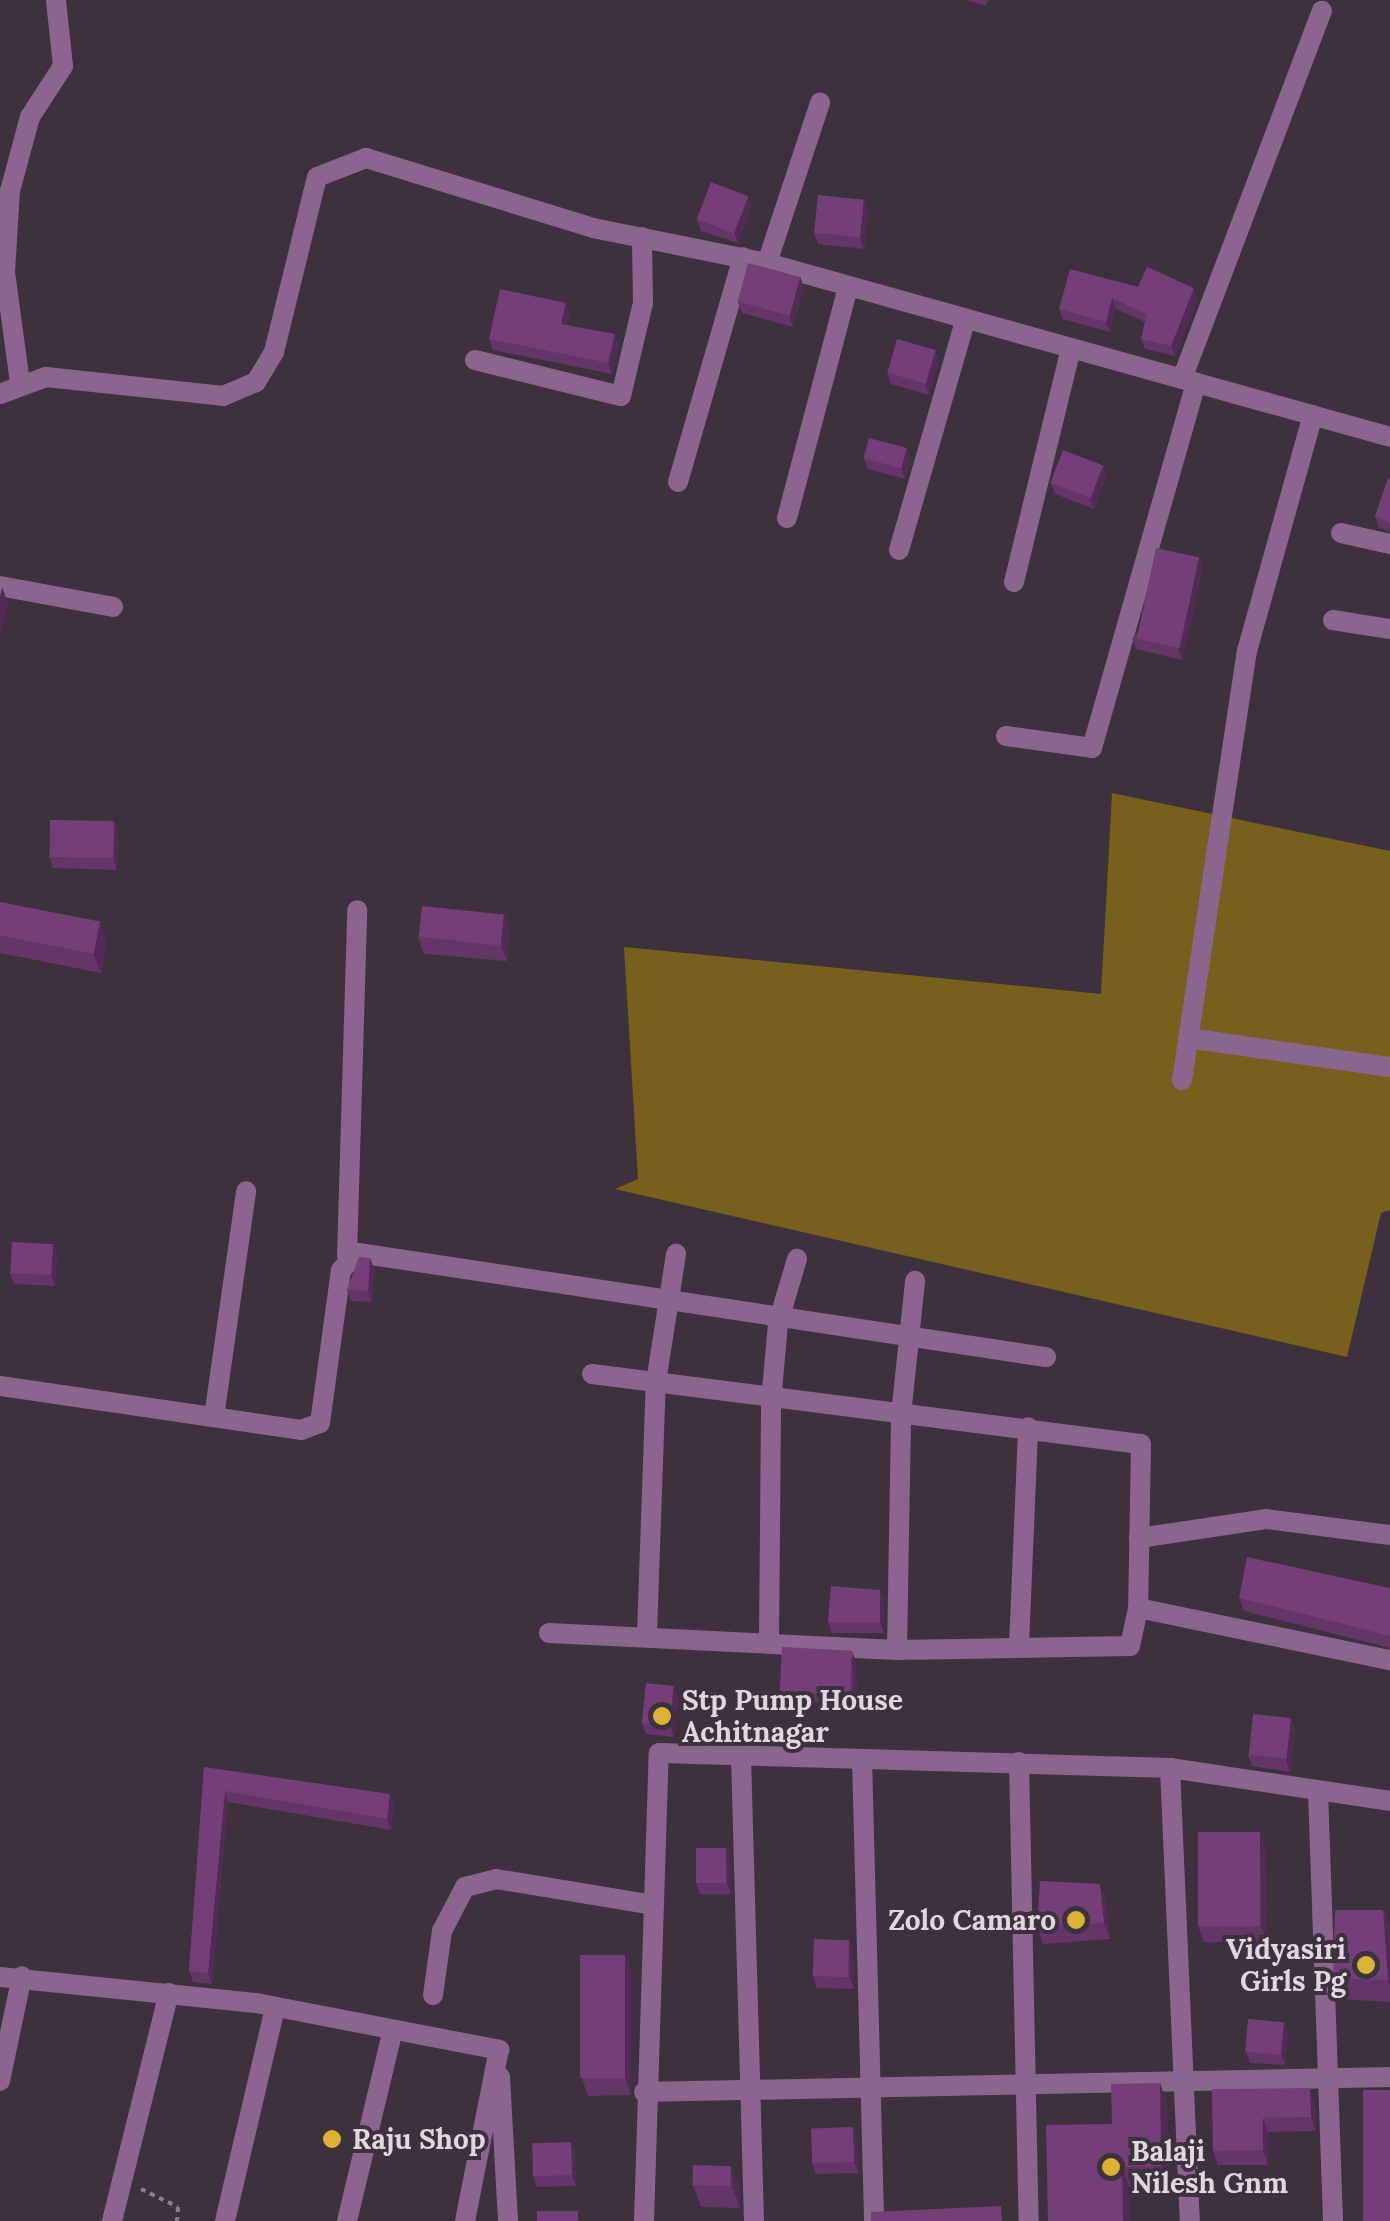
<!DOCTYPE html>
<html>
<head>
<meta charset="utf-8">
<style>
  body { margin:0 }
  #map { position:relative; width:1390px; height:2221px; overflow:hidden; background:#3d313e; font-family:Lora,serif }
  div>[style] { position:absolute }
  .forest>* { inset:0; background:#76601c }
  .path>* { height:4px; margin-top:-2px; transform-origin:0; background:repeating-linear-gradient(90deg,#897f8a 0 5px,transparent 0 10px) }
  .minor>* { height:20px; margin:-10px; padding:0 10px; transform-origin:10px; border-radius:10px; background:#8c658f }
  .tertiary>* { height:20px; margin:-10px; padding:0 10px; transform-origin:10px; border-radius:10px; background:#8c658f }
  .wall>* { inset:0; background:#643567 }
  .shaded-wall>* { inset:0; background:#512b54 }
  .building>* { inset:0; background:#743e78; transform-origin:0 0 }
  .dots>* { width:28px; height:28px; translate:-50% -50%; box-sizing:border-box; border:5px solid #3d313e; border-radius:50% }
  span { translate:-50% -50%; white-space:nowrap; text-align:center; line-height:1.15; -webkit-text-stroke:8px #3d313e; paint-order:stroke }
  .poi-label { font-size:28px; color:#e0d8e1; font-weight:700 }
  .left { translate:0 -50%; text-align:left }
  .right { translate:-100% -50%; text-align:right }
</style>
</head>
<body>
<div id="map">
  <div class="forest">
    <i style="clip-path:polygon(1112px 793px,1390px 851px,1390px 1210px,1381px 1213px,1347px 1357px,615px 1189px,638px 1179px,624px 947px,1101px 994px)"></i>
  </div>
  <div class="path">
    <i style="left:141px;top:2189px;width:41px;rotate:25.9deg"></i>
    <i style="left:178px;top:2207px;width:14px;rotate:94deg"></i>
  </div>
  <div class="minor">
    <i style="left:767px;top:263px;width:169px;rotate:-71.7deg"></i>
    <i style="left:475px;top:360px;width:150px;rotate:13.9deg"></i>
    <i style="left:621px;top:396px;width:96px;rotate:-76.7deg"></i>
    <i style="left:643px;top:303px;width:66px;rotate:-90.9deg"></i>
    <i style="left:1182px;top:379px;width:394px;rotate:-69.2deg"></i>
    <i style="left:20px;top:383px;width:112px;rotate:-97.7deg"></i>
    <i style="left:5px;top:272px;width:81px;rotate:-86.5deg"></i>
    <i style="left:10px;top:191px;width:77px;rotate:-74.9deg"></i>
    <i style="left:30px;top:117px;width:61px;rotate:-57.1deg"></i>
    <i style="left:63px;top:66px;width:66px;rotate:-96.1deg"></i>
    <i style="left:678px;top:482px;width:234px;rotate:-73.9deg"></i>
    <i style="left:787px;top:518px;width:239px;rotate:-75.2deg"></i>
    <i style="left:1341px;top:533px;width:50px;rotate:12.7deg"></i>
    <i style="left:899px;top:550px;width:238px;rotate:-73.9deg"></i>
    <i style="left:1014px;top:582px;width:240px;rotate:-76.3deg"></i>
    <i style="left:0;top:586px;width:115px;rotate:10.5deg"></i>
    <i style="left:1333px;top:620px;width:58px;rotate:9deg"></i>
    <i style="left:1006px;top:736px;width:87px;rotate:7.9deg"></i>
    <i style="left:1092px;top:748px;width:380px;rotate:-74.1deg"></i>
    <i style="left:1188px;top:1038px;width:204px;rotate:8.2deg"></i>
    <i style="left:1182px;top:1080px;width:434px;rotate:-81.4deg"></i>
    <i style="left:1247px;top:651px;width:245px;rotate:-74.4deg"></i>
    <i style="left:347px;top:1256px;width:346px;rotate:-88.3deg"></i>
    <i style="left:592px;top:1374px;width:553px;rotate:7.27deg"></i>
    <i style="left:1141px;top:1444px;width:164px;rotate:91deg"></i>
    <i style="left:0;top:1386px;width:304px;rotate:8.3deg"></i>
    <i style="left:301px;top:1430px;width:20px;rotate:-20deg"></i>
    <i style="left:320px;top:1423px;width:154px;rotate:-82.2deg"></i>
    <i style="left:341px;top:1270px;width:24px;rotate:-45deg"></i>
    <i style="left:358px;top:1253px;width:696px;rotate:8.6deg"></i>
    <i style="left:214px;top:1417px;width:228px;rotate:-81.9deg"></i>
    <i style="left:1139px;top:1538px;width:128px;rotate:-8.5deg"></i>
    <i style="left:1266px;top:1519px;width:125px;rotate:7.4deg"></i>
    <i style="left:549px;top:1633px;width:348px;rotate:2.8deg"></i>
    <i style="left:897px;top:1650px;width:233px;rotate:-1deg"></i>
    <i style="left:1130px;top:1646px;width:39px;rotate:-78deg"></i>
    <i style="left:1138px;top:1608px;width:257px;rotate:11.7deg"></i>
    <i style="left:647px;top:1634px;width:252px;rotate:-88deg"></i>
    <i style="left:656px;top:1382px;width:130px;rotate:-81.1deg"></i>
    <i style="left:769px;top:1641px;width:239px;rotate:-89.5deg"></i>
    <i style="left:771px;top:1402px;width:79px;rotate:-84.9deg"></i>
    <i style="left:778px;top:1323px;width:67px;rotate:-73.5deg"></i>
    <i style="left:1019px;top:1646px;width:219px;rotate:-87.6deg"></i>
    <i style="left:897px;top:1650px;width:235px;rotate:-89deg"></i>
    <i style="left:901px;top:1415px;width:135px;rotate:-84deg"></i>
    <i style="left:741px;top:1756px;width:465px;rotate:88.4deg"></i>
    <i style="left:862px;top:1759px;width:462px;rotate:88.5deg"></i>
    <i style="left:1019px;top:1762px;width:459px;rotate:88.8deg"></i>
    <i style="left:1170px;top:1768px;width:453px;rotate:87.5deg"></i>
    <i style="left:1318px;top:1791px;width:430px;rotate:88deg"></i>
    <i style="left:0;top:1977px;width:257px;rotate:5.8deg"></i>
    <i style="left:256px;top:2003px;width:248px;rotate:10.9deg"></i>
    <i style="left:433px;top:1995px;width:65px;rotate:-82deg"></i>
    <i style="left:442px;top:1931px;width:50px;rotate:-62.4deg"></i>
    <i style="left:465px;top:1887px;width:32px;rotate:-14deg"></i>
    <i style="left:496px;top:1879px;width:153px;rotate:9.4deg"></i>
    <i style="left:500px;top:2077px;width:144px;rotate:86.8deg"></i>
    <i style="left:0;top:2081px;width:107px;rotate:-78.2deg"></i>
    <i style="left:644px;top:2092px;width:746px;rotate:-1.15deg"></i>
    <i style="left:112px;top:2221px;width:235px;rotate:-76deg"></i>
    <i style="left:225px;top:2221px;width:220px;rotate:-76.8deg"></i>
    <i style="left:347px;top:2221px;width:196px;rotate:-76.5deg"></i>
    <i style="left:465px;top:2221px;width:174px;rotate:-78.8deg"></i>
    <i style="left:644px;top:2221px;width:468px;rotate:-88.2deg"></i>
    <i style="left:659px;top:1753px;width:511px;rotate:1.68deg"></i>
    <i style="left:1170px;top:1768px;width:222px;rotate:8.5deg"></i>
  </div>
  <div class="tertiary">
    <i style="left:0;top:394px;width:49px;rotate:-20.3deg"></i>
    <i style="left:46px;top:377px;width:178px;rotate:6.1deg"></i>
    <i style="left:223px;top:396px;width:36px;rotate:-23deg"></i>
    <i style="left:256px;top:382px;width:35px;rotate:-59deg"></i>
    <i style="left:274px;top:352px;width:180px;rotate:-76.2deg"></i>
    <i style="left:317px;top:177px;width:53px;rotate:-21.2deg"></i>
    <i style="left:366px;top:158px;width:238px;rotate:17.1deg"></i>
    <i style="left:593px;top:228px;width:177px;rotate:11.4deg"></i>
    <i style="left:767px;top:263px;width:647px;rotate:15.6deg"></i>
  </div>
  <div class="wall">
    <i style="clip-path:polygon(967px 0,988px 0,986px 6px)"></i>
    <i style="clip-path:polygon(748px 196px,752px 207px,738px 243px,701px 231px,697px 220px)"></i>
    <i style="clip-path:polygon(864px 200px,868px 211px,864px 249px,818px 244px,814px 233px)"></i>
    <i style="clip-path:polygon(800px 277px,804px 288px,793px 327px,742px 313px,738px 302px)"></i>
    <i style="clip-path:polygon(1138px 287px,1198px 298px,1175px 356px,1145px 349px,1141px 339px,1145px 322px,1116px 309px,1110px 332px,1062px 319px,1059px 309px)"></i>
    <i style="clip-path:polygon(566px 303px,570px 314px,567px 325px,619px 345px,612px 374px,493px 350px,489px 339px)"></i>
    <i style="clip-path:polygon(935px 350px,939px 361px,929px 395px,891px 384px,887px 373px)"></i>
    <i style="clip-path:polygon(907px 448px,911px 459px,905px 479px,868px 469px,864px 458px)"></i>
    <i style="clip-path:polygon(1103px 465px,1107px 476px,1094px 509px,1055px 494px,1051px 483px)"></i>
    <i style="clip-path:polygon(1390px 478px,1390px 532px,1379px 528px,1375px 516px)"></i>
    <i style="clip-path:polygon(1203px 568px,1182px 660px,1136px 649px,1132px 638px)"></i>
    <i style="clip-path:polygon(114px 821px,118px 832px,117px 870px,53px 868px,49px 857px)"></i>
    <i style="clip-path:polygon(0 902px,107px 942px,101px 973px,0 953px)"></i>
    <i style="clip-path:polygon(504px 914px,510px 931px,507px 961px,424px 954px,418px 937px)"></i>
    <i style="clip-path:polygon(53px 1244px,57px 1255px,55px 1286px,14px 1284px,10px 1273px)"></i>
    <i style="clip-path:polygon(370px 1258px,374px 1269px,372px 1302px,351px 1301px,347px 1290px)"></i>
    <i style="clip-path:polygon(1390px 1588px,1390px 1648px,1244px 1611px,1239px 1598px)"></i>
    <i style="clip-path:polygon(880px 1590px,884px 1601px,884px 1633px,832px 1633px,828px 1622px)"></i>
    <i style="clip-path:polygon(856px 1662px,857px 1703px,786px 1702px,782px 1691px)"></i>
    <i style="clip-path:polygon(678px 1697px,674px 1737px,646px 1734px,642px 1723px)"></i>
    <i style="clip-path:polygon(1291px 1718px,1295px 1729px,1290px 1772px,1252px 1766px,1248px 1755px)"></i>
    <i style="clip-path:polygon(204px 1767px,394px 1805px,391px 1830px,228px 1802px,212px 1984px,193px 1982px,189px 1971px)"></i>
    <i style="clip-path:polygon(726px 1848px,730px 1859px,731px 1894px,700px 1894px,696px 1883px)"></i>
    <i style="clip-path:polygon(1266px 1848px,1267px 1942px,1204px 1942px,1198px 1926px)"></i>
    <i style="clip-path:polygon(1106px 1901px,1110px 1939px,1043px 1944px,1037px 1927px)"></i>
    <i style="clip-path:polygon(1383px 1910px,1390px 1928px,1390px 2002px,1341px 1999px,1333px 1978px)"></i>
    <i style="clip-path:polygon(849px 1940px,853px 1951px,854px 1989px,817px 1988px,813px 1976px)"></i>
    <i style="clip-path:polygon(625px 1955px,631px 1971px,631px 2095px,588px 2096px,582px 2079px)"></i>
    <i style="clip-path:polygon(1284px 2022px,1288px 2033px,1285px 2065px,1250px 2063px,1246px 2052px)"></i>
    <i style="clip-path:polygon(1160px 2083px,1167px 2104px,1169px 2188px,1130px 2188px,1130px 2221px,1048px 2221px,1112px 2124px)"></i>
    <i style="clip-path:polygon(1212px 2089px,1315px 2103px,1316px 2131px,1268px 2132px,1268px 2165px,1218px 2165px,1213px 2151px)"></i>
    <i style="clip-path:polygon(857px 2138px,858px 2173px,816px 2174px,812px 2163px)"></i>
    <i style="clip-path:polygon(571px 2142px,575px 2153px,576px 2186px,537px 2187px,533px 2176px)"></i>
    <i style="clip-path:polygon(731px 2166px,739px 2187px,740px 2208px,701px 2207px,693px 2185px)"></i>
  </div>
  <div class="shaded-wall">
    <i style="clip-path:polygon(748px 196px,752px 207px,738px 243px,734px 232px)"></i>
    <i style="clip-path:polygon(864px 200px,868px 211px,864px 249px,860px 238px)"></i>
    <i style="clip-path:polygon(800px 277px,804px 288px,793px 327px,789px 316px)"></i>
    <i style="clip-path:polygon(1194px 288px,1198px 298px,1175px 356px,1171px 346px)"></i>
    <i style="clip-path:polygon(1112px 298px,1116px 309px,1110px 332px,1106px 322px)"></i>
    <i style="clip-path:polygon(566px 303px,570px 314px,565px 335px,561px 324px)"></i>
    <i style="clip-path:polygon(615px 334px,619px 345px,612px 374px,608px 363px)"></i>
    <i style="clip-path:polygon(935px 350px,939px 361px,929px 395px,925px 384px)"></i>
    <i style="clip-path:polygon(907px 448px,911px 459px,905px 479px,901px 468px)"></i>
    <i style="clip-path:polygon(1103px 465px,1107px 476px,1094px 509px,1090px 498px)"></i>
    <i style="clip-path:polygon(1199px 557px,1203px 568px,1182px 660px,1178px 649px)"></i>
    <i style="clip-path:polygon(2px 587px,8px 603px,0 638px,0 597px)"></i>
    <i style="clip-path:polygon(114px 821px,118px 832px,117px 870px,113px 858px)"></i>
    <i style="clip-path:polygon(504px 914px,510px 931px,507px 961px,501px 945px)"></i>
    <i style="clip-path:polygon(100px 922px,107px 942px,101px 973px,93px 954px)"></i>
    <i style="clip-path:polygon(53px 1244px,57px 1255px,55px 1286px,51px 1275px)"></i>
    <i style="clip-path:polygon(370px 1258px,374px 1269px,372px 1302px,368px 1291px)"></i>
    <i style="clip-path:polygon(880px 1590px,884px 1601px,884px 1633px,880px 1622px)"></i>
    <i style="clip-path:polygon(852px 1651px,856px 1662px,857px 1703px,853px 1692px)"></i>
    <i style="clip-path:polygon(674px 1686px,678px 1697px,674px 1737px,670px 1726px)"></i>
    <i style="clip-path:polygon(1291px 1718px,1295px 1729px,1290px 1772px,1286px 1761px)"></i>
    <i style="clip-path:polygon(225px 1791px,228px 1802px,212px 1984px,208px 1973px)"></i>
    <i style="clip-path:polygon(390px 1794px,394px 1805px,391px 1830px,387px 1819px)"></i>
    <i style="clip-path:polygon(1260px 1832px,1266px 1848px,1267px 1942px,1261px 1926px)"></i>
    <i style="clip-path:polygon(726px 1848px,730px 1859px,731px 1894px,727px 1883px)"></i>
    <i style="clip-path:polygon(1100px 1884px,1106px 1901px,1110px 1939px,1104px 1923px)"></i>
    <i style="clip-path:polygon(1383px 1910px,1390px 1928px,1390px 1986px,1388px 1980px)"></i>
    <i style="clip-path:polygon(849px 1940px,853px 1951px,854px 1989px,850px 1978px)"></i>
    <i style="clip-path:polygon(625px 1955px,631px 1971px,631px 2095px,625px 2078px)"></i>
    <i style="clip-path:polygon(1284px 2022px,1288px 2033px,1285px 2065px,1281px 2054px)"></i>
    <i style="clip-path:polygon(1160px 2083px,1167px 2104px,1169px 2188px,1161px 2166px)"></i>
    <i style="clip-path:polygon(1310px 2088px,1315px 2103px,1316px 2131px,1311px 2117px)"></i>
    <i style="clip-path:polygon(1263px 2118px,1268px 2132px,1268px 2165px,1263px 2150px)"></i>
    <i style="clip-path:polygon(853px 2127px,857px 2138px,858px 2173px,854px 2162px)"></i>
    <i style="clip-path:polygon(571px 2142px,575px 2153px,576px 2186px,572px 2175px)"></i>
    <i style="clip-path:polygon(731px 2166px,739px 2187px,740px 2208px,732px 2187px)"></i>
    <i style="clip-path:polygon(1122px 2167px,1130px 2188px,1130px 2221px,1123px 2221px)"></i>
  </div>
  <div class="building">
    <i style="left:711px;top:182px;width:40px;height:40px;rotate:21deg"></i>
    <i style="left:818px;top:195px;width:46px;height:38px;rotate:6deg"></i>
    <i style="left:748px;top:263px;width:54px;height:40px;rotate:15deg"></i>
    <i style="clip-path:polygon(1147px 267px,1194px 288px,1171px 346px,1141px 339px,1147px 314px,1112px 298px,1106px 322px,1059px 309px,1070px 269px,1138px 287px)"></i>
    <i style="clip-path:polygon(500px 289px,566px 303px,561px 324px,615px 334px,608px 363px,489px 339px)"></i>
    <i style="left:897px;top:339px;width:40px;height:35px;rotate:16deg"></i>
    <i style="left:869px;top:438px;width:39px;height:21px;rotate:15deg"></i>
    <i style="left:1063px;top:450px;width:43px;height:35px;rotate:21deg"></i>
    <i style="clip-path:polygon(1388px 478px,1390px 478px,1390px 523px,1375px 516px)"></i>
    <i style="left:1156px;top:548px;width:44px;height:93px;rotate:12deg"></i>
    <i style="left:50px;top:820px;width:64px;height:37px;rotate:1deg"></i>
    <i style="left:0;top:902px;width:102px;height:33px;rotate:11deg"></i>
    <i style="left:422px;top:906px;width:82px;height:31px;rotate:6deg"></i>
    <i style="left:12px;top:1242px;width:41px;height:31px;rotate:3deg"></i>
    <i style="clip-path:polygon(359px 1257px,370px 1258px,368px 1291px,347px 1290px)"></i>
    <i style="clip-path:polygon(1247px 1557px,1390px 1588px,1390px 1636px,1239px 1598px)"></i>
    <i style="clip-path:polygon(831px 1586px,880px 1590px,880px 1622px,828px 1622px)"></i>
    <i style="left:782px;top:1647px;width:70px;height:44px;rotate:3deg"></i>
    <i style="left:646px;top:1683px;width:28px;height:40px;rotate:6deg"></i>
    <i style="left:1253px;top:1714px;width:38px;height:41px;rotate:6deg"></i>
    <i style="clip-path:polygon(204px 1767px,390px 1794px,387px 1819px,225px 1791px,208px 1973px,189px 1971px)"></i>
    <i style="left:1198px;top:1832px;width:62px;height:94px"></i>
    <i style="left:696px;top:1848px;width:30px;height:35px"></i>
    <i style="clip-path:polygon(1040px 1881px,1100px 1884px,1104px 1923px,1037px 1927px)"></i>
    <i style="clip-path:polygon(1335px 1910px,1383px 1910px,1388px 1980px,1333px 1978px)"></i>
    <i style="left:814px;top:1939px;width:35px;height:37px;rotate:2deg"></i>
    <i style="left:625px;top:1955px;width:123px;height:45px;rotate:90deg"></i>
    <i style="left:1248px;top:2019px;width:36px;height:33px;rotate:5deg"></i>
    <i style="clip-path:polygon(1160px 2083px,1161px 2166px,1122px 2167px,1123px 2221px,1048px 2221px,1046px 2125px,1112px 2124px,1111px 2084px)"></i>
    <i style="clip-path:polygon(1310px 2088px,1311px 2117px,1263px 2118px,1263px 2150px,1213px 2151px,1212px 2089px)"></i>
    <i style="left:1390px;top:2090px;width:131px;height:27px;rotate:90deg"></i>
    <i style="left:853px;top:2127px;width:35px;height:42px;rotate:88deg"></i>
    <i style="left:571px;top:2142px;width:33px;height:39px;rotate:88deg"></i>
    <i style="left:693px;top:2165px;width:38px;height:20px;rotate:2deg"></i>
    <i style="clip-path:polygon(1001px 2206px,1002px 2221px,871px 2221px,871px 2212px)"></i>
    <i style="left:578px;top:2211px;width:10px;height:41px;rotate:90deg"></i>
  </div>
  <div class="dots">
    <i style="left:662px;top:1716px;background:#dbb233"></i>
    <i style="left:1076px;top:1920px;background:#dbb233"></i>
    <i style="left:1366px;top:1965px;background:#dbb233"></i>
    <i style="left:332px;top:2139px;background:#dbb233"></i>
    <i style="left:1111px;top:2167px;background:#dbb233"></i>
  </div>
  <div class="poi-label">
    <span class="left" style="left:682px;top:1716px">Stp Pump House<br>Achitnagar</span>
    <span class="right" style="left:1056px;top:1920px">Zolo Camaro</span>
    <span class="right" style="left:1346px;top:1965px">Vidyasiri<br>Girls Pg</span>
    <span class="left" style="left:352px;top:2139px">Raju Shop</span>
    <span class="left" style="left:1131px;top:2167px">Balaji<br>Nilesh Gnm</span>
  </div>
</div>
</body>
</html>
